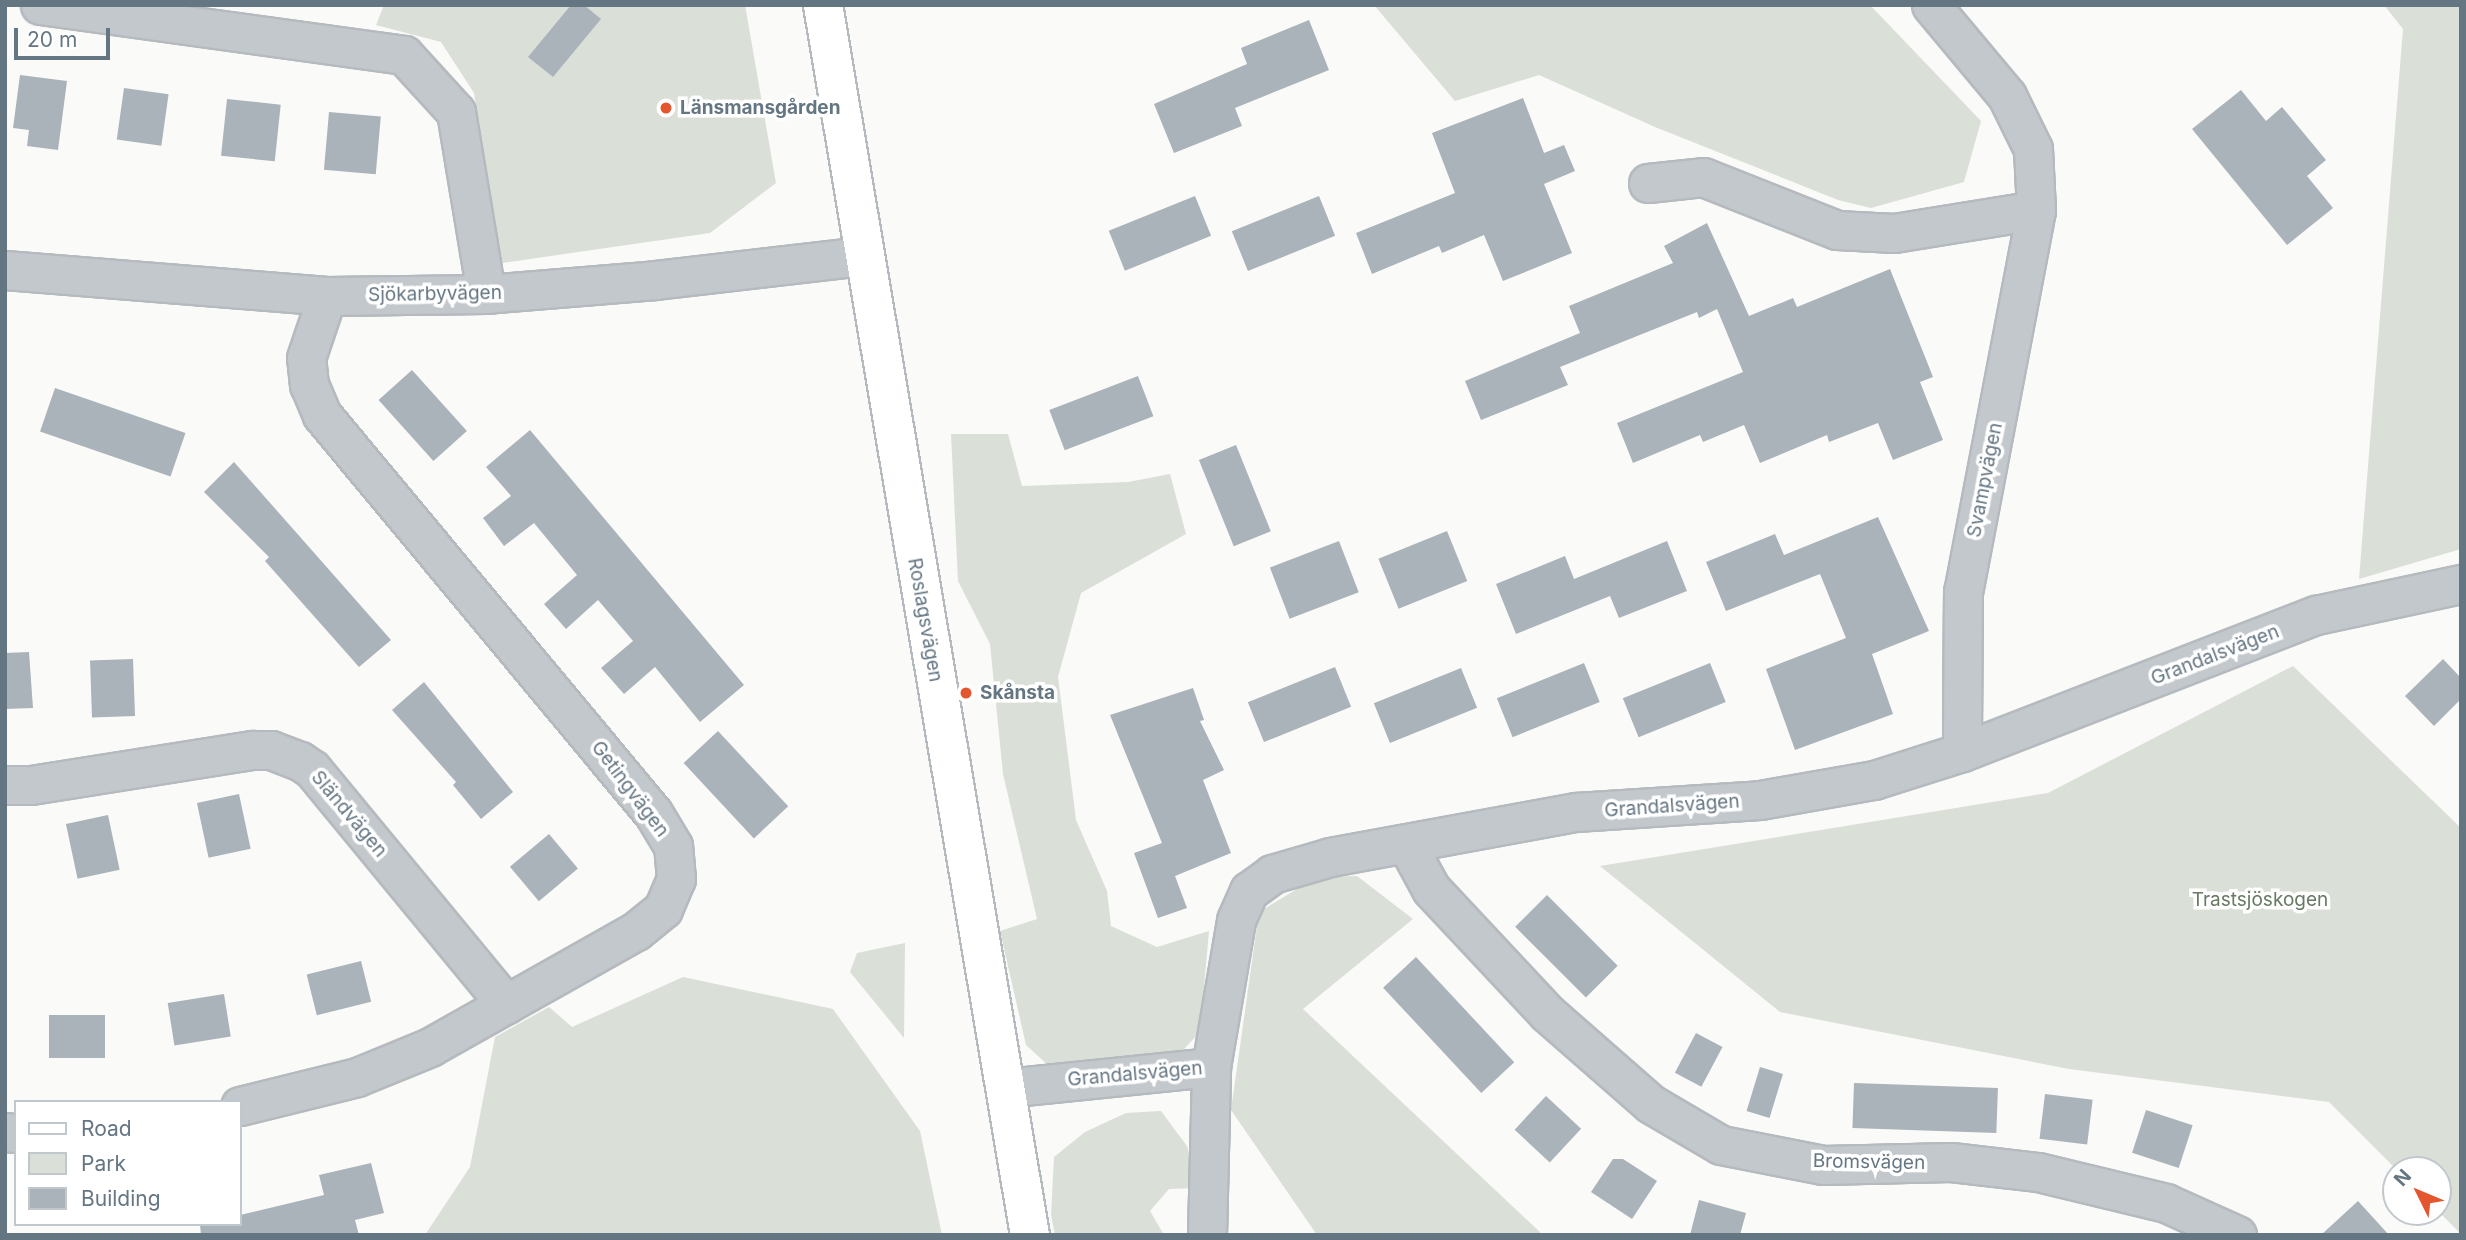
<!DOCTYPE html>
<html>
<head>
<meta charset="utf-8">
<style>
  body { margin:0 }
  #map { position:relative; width:2466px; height:1240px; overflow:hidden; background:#fafaf8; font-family:Inter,sans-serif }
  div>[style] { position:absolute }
  .green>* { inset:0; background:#dadfd7 }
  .building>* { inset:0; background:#aab3b9; transform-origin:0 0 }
  .roads { filter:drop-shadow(2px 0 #b5babe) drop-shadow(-2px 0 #b5babe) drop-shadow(0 2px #b5babe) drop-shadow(0 -2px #b5babe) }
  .minor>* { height:37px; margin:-18.5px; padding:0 18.5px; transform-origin:18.5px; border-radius:18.5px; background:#c3c8cc }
  .major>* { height:38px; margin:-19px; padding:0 19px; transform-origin:19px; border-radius:19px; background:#fff }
  .dots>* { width:19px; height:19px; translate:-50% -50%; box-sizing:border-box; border:4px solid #fff; border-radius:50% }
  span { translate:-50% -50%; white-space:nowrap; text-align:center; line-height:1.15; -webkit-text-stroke:7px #fff; paint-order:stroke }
  .poi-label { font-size:19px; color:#657683; font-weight:700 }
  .left { translate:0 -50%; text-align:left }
  .street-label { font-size:19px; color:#657683 }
  .park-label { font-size:19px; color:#687a64 }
  .frame { position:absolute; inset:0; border:7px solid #657683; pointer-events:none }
  .legend { position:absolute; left:14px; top:1100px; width:228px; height:126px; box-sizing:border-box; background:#fff; border:2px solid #c1c8cd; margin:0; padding:9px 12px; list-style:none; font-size:21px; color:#657683 }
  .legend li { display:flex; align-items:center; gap:14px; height:35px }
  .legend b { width:35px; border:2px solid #c1c8cd }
  .north { position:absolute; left:2382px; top:1156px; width:70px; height:70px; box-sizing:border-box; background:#fff; border:2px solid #c1c8cd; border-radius:50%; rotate:313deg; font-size:19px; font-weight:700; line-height:28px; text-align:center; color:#657683 }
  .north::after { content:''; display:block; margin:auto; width:24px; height:32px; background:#e4572e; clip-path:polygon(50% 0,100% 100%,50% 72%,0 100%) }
  .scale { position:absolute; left:14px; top:28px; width:96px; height:32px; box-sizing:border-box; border:4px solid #657683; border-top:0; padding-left:9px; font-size:21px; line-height:24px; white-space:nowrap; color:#657683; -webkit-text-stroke:5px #fff; paint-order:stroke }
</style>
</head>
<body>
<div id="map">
  <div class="green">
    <i style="clip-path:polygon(384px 5px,745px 5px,776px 183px,710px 233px,502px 263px,474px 93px,441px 42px,376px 25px)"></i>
    <i style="clip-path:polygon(1374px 5px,1870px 5px,1981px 121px,1964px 182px,1871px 208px,1838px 200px,1655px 127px,1539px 75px,1455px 101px)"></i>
    <i style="clip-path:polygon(2384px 5px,2461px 5px,2461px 549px,2359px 579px,2403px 29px)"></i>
    <i style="clip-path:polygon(951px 434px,1008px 434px,1022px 486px,1128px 482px,1170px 474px,1186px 534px,1081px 593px,1058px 677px,1076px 820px,1107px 891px,1111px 926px,1157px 947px,1209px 931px,1200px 1032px,1184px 1049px,1151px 1060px,1049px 1066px,1026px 1045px,1000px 931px,1037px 919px,1003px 774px,990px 644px,958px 581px)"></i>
    <i style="clip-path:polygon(2293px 666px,2461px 828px,2461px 1234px,2438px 1211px,2438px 1170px,2397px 1170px,2329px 1102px,2069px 1069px,1780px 1012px,1600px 866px,2048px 793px)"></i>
    <i style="clip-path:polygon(1357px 876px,1413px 919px,1303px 1009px,1543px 1235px,1317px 1235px,1231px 1110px,1259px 912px,1317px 877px)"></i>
    <i style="clip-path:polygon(905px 943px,904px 1038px,850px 972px,857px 953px)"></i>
    <i style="clip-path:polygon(683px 977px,833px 1009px,920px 1131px,942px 1235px,425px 1235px,470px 1167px,495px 1037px,549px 1007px,572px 1027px)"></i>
    <i style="clip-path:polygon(1161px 1111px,1187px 1146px,1199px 1188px,1169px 1189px,1150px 1211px,1164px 1235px,1055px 1235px,1051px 1215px,1054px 1157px,1085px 1132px,1126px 1113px)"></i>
  </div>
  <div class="building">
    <i style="clip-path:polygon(571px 5px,584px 5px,601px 19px,553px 77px,528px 57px)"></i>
    <i style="clip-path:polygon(1309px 20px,1329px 70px,1235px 108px,1242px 126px,1174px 153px,1154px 104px,1247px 64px,1241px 48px)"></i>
    <i style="clip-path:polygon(20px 75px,67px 81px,58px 150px,27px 146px,29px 130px,13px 128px)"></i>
    <i style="left:124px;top:88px;width:45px;height:52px;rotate:8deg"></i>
    <i style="clip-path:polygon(2241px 90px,2266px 121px,2282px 107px,2326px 160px,2307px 176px,2333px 208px,2287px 245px,2192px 129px)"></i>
    <i style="clip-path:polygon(1523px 98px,1544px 153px,1564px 145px,1575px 171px,1544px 184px,1572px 253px,1503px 281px,1484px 235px,1442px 253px,1439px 246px,1372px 274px,1356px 233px,1455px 193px,1432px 133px)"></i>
    <i style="left:227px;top:99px;width:54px;height:57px;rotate:6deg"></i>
    <i style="left:329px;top:112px;width:52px;height:58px;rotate:5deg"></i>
    <i style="left:1195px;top:196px;width:43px;height:93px;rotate:68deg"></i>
    <i style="left:1319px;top:196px;width:43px;height:94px;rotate:68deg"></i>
    <i style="clip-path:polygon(1707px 223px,1749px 316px,1793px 298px,1797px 307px,1890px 269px,1933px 377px,1920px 382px,1943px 440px,1893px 460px,1878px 423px,1829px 442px,1827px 435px,1760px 463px,1744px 425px,1703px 442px,1700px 435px,1633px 463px,1617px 423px,1743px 372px,1717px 309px,1699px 318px,1697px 312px,1560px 367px,1568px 385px,1481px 420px,1465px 381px,1580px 333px,1569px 306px,1673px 263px,1664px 246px)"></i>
    <i style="left:412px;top:370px;width:82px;height:45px;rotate:48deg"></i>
    <i style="left:1138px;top:376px;width:43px;height:95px;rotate:69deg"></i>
    <i style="left:55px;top:388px;width:138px;height:46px;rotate:19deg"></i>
    <i style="clip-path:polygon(530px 430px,744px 685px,700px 722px,655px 667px,624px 694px,601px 668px,633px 641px,598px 600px,566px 629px,544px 604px,577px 575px,534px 523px,504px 546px,483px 518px,511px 496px,486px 467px)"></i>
    <i style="left:1236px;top:445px;width:93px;height:40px;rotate:68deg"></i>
    <i style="clip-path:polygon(234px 462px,391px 640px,359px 667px,265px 561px,269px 557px,204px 492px)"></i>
    <i style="clip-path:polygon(1878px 517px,1929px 631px,1872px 654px,1893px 714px,1795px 750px,1766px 669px,1846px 638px,1820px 574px,1726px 611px,1706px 562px,1775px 534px,1784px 555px)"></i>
    <i style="left:1447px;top:531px;width:54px;height:74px;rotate:68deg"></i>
    <i style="left:1339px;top:541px;width:55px;height:74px;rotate:69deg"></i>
    <i style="clip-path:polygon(1667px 541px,1687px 591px,1619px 618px,1610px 596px,1516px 634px,1496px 584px,1565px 556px,1574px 579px)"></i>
    <i style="clip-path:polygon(29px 652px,33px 708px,5px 709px,5px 653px)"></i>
    <i style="left:133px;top:659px;width:57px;height:43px;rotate:88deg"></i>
    <i style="clip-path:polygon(2443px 659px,2461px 678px,2461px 699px,2434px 726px,2405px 696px)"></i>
    <i style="left:1584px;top:663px;width:42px;height:94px;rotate:68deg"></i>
    <i style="left:1710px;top:663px;width:42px;height:94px;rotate:68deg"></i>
    <i style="left:1335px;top:667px;width:43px;height:94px;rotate:68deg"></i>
    <i style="left:1461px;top:668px;width:43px;height:94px;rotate:68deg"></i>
    <i style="clip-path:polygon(424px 682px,513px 792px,481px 819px,453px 785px,456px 782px,392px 710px)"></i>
    <i style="clip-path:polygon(1193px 688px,1204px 720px,1200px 721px,1224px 770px,1203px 780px,1231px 853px,1175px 876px,1187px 908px,1158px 918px,1134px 853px,1162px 843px,1110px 715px)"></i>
    <i style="left:718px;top:731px;width:103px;height:47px;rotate:47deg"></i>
    <i style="left:239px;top:794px;width:56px;height:43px;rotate:78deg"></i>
    <i style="left:108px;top:815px;width:56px;height:43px;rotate:78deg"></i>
    <i style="left:549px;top:834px;width:45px;height:51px;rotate:50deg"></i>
    <i style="left:1547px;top:895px;width:100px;height:45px;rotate:45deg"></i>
    <i style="left:1416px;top:957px;width:144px;height:45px;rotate:47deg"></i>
    <i style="left:361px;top:961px;width:42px;height:56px;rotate:76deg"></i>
    <i style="left:224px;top:994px;width:43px;height:57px;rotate:81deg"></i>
    <i style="left:49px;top:1015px;width:56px;height:43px"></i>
    <i style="left:1696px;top:1033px;width:30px;height:45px;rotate:28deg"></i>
    <i style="left:1760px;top:1067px;width:24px;height:46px;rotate:17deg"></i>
    <i style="left:1854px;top:1083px;width:144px;height:45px;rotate:2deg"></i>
    <i style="left:2045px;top:1094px;width:48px;height:45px;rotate:7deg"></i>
    <i style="left:1546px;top:1096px;width:48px;height:46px;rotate:43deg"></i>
    <i style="left:2146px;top:1110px;width:49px;height:45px;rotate:18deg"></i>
    <i style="clip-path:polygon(1613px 1159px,1623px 1159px,1657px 1181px,1632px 1219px,1591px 1192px)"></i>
    <i style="clip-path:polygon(371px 1163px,384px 1213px,355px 1220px,359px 1235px,201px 1235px,200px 1225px,240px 1224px,240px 1215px,324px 1195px,319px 1175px)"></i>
    <i style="clip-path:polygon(1699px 1200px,1746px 1213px,1740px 1235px,1690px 1235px)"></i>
    <i style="clip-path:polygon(2358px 1201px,2389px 1235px,2321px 1235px)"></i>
  </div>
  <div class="roads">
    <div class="minor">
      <i style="left:40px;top:5px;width:367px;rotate:7.8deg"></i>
      <i style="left:404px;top:55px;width:77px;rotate:47.6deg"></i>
      <i style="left:456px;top:112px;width:184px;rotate:80.6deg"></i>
      <i style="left:1931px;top:5px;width:119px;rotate:50.1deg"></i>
      <i style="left:2007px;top:96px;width:59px;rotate:63.9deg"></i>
      <i style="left:2033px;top:149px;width:61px;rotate:87.2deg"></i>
      <i style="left:2036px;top:210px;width:388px;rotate:100.8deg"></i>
      <i style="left:1963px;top:591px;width:161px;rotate:90.4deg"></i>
      <i style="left:1648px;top:183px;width:55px;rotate:-6.2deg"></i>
      <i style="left:1703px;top:177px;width:144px;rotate:21.6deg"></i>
      <i style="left:1837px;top:230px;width:57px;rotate:3deg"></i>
      <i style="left:1894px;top:233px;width:144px;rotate:-9.2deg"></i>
      <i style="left:5px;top:270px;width:323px;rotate:4.6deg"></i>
      <i style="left:327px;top:296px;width:159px;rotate:-0.7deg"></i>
      <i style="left:486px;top:294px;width:170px;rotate:-4.7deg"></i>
      <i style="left:655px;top:280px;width:209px;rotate:-6.6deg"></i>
      <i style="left:5px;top:785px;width:26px"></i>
      <i style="left:31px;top:785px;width:225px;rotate:-9deg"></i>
      <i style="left:253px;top:750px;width:18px"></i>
      <i style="left:271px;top:750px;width:31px;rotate:21deg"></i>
      <i style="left:300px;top:761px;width:14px;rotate:34deg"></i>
      <i style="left:312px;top:769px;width:305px;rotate:50.5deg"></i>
      <i style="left:1407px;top:845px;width:50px;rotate:61.4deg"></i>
      <i style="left:1431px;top:889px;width:170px;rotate:46.9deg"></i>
      <i style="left:1547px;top:1013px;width:138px;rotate:41.2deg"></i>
      <i style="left:1651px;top:1104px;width:81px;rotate:30.4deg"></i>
      <i style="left:1721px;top:1145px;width:104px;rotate:11.1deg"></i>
      <i style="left:1823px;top:1165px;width:128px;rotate:-1.3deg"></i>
      <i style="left:1951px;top:1162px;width:88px;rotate:6.6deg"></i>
      <i style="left:2038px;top:1172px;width:132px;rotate:13.6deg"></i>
      <i style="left:2166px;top:1203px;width:78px;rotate:24.3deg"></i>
      <i style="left:1005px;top:1088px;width:207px;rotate:-5.8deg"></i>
      <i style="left:1211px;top:1067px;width:149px;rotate:-80.3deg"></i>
      <i style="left:1236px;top:920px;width:32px;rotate:-66deg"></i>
      <i style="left:1249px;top:891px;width:29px;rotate:-36deg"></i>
      <i style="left:1272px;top:874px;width:60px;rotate:-16.3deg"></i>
      <i style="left:1330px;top:857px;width:250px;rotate:-10.4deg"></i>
      <i style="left:1576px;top:812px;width:184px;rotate:-3.7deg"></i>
      <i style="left:1760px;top:800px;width:116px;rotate:-10deg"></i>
      <i style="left:1874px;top:780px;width:92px;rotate:-17.7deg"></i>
      <i style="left:1962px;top:752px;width:380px;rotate:-21.2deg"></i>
      <i style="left:2316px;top:615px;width:148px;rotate:-12.1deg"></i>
      <i style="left:240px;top:1106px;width:121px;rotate:-13.9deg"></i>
      <i style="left:357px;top:1077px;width:79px;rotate:-22.3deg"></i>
      <i style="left:430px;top:1047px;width:236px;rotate:-29.4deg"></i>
      <i style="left:636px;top:931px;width:35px;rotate:-39deg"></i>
      <i style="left:663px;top:909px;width:33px;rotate:-67deg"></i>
      <i style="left:676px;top:879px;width:33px;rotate:-95deg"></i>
      <i style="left:673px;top:846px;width:39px;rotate:-121deg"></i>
      <i style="left:653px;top:813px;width:518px;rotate:-129.75deg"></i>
      <i style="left:322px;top:415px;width:33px;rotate:-113deg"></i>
      <i style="left:309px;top:385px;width:27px;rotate:-96deg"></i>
      <i style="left:306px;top:358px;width:65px;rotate:-71.3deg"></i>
      <i style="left:5px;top:1132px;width:11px;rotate:5deg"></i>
      <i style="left:1207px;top:1235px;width:168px;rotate:-88.6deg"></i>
    </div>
    <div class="major">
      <i style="left:823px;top:5px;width:1247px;rotate:80.45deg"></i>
    </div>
  </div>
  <div class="dots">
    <i style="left:666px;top:108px;background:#e4572e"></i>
    <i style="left:966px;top:693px;background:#e4572e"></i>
  </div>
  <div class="poi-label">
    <span class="left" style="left:680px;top:108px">Länsmansgården</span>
    <span class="left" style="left:980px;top:693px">Skånsta</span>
  </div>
  <div class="street-label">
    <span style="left:435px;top:294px;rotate:-1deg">Sjökarbyvägen</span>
    <span style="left:1985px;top:480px;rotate:-79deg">Svampvägen</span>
    <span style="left:925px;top:620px;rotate:80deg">Roslagsvägen</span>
    <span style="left:2215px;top:655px;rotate:-21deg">Grandalsvägen</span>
    <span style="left:630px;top:789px;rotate:53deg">Getingvägen</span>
    <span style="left:1672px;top:806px;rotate:-4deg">Grandalsvägen</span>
    <span style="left:349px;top:814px;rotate:50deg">Sländvägen</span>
    <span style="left:1135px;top:1074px;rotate:-5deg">Grandalsvägen</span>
    <span style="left:1869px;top:1162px;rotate:1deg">Bromsvägen</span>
  </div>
  <div class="park-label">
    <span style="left:2260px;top:900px">Trastsjöskogen</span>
  </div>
  <div class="frame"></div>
  <ul class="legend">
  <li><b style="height:9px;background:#fff"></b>Road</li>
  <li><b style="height:19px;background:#dadfd7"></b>Park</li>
  <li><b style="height:19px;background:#aab3b9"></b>Building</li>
  </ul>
  <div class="north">N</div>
  <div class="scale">20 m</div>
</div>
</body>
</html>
